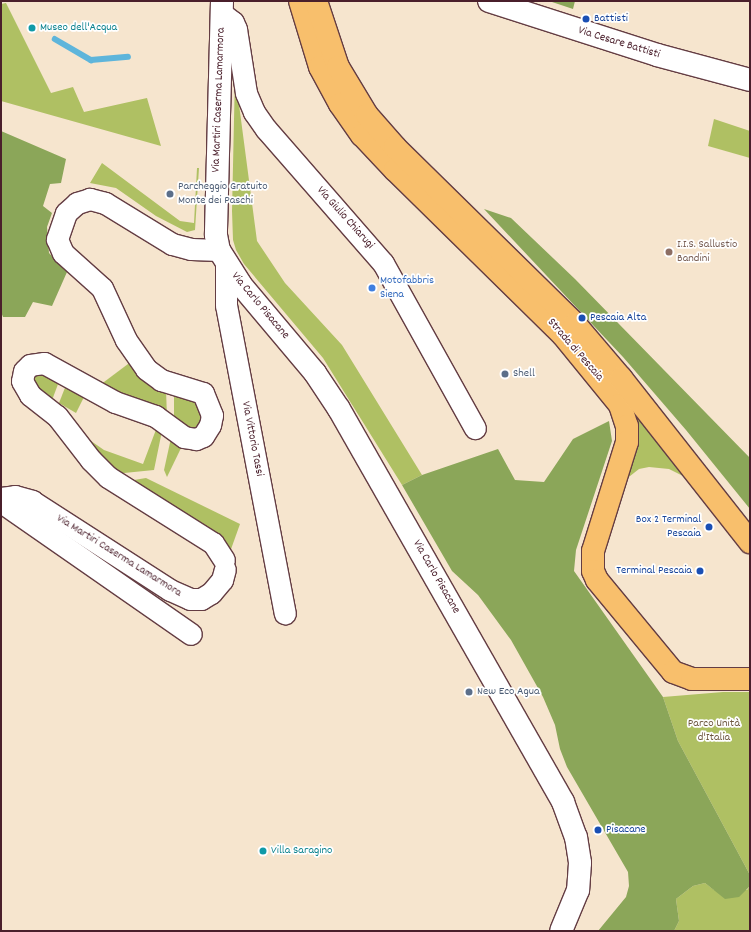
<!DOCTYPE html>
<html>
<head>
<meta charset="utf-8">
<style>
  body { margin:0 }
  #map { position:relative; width:751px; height:932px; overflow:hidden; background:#f6e5ce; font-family:Dekko,sans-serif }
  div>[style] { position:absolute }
  .green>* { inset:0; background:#afc063 }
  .forest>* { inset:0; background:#8ba659 }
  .stream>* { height:5.5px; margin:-2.75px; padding:0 2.75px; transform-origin:2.75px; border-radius:2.75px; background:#5eb5db }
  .roads { filter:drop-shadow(1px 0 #643d43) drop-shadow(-1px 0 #643d43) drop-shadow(0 1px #643d43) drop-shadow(0 -1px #643d43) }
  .minor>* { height:21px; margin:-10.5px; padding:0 10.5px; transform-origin:10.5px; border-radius:10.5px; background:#fff }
  .tertiary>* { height:22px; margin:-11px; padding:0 11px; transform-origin:11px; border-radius:11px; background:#fff }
  .primary>* { height:22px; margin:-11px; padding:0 11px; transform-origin:11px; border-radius:11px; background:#f8bf6c }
  .dots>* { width:11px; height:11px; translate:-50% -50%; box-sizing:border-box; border:2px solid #fff; border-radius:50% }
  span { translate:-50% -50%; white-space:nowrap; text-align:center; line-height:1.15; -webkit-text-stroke:3.5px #fff; paint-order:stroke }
  .transit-label { font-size:12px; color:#164399 }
  .left { translate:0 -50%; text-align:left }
  .right { translate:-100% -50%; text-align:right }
  .culture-label { font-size:12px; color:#0d838f }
  .street-label { font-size:12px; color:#4a1f2b }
  .service-label { font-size:12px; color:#4e5e75 }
  .education-label { font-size:12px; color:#785e54 }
  .shop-label { font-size:12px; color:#366cbe }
  .park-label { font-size:12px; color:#6d573f }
  .frame { position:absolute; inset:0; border:2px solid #4a1f2b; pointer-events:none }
</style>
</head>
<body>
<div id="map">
  <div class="green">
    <i style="clip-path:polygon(6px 3px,51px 93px,73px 87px,84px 112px,147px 98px,161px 146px,1px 101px,1px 4px)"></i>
    <i style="clip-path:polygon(235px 74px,257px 241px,285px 283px,342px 345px,422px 475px,402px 485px,323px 358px,244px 264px,236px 250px,233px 240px,232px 211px)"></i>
    <i style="clip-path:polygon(714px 119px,750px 131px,750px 158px,708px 146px)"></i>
    <i style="clip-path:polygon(102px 163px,180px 221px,194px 223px,197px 168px,199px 168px,195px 230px,187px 232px,156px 216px,116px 188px,90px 183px)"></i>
    <i style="clip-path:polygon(132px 361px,166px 390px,167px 417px,100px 385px)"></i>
    <i style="clip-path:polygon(32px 370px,61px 376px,51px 403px,32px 389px)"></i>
    <i style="clip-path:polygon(68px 380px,87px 391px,76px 413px,59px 403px)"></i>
    <i style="clip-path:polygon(174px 392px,200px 401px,206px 412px,197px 433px,174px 423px)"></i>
    <i style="clip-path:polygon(629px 405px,685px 477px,669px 469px,649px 467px,639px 469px,625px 480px,638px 441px,639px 432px,638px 422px)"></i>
    <i style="clip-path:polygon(157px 427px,162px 431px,154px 470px,114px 474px,78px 432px,104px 450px,143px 464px)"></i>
    <i style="clip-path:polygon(171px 438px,182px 446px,167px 477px,164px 470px)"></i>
    <i style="clip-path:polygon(146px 478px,240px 524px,230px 552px,122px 482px)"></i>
    <i style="clip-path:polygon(723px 692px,750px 692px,750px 875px,678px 741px,663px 697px)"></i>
    <i style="clip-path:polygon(705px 883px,714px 890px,747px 890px,750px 886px,750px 931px,674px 931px,679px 921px,676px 899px,693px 886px)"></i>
  </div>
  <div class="forest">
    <i style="clip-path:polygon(549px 1px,575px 1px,573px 9px)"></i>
    <i style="clip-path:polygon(1px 131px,66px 159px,61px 183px,50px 184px,43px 206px,52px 213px,47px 227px,49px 253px,67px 272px,52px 306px,33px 302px,25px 317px,3px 317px,1px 312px)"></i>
    <i style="clip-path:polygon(484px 209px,511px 218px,575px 279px,750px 458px,750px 509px,686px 430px,623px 357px)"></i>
    <i style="clip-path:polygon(609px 421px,612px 441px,576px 550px,574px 571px,663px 697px,678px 741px,750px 875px,750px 886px,739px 897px,725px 899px,705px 883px,693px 886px,676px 899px,679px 921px,674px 931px,598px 931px,626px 897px,629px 886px,628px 872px,567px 767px,560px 749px,555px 725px,543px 697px,511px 640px,478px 595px,452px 571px,402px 485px,422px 475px,498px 449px,515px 480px,544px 482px,573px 439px)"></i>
  </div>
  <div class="stream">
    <i style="left:55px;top:39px;width:42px;rotate:30.3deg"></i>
    <i style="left:91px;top:60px;width:37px;rotate:-5deg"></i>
  </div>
  <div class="roads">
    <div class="minor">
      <i style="left:221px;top:13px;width:15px;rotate:37deg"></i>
      <i style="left:233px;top:22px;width:8px;rotate:67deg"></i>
      <i style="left:236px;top:29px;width:65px;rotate:81.1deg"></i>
      <i style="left:246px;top:93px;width:21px;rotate:67deg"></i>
      <i style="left:254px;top:112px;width:21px;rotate:55deg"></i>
      <i style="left:266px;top:129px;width:178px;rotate:48.9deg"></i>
      <i style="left:383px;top:263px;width:189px;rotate:60.9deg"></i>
      <i style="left:219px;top:250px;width:28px;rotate:-178deg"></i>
      <i style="left:191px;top:249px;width:20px;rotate:-165deg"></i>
      <i style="left:172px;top:244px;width:79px;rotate:-148.5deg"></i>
      <i style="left:105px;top:203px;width:16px;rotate:-165deg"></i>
      <i style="left:90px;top:199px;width:14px;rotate:163deg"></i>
      <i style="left:77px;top:203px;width:15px;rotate:138deg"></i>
      <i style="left:66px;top:213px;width:28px;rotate:109deg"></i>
      <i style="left:57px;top:239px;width:15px;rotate:67deg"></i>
      <i style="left:63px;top:253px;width:52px;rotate:41.9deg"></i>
      <i style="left:102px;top:288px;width:57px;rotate:65.2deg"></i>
      <i style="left:126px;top:340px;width:35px;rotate:55deg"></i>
      <i style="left:146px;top:369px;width:19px;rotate:36deg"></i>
      <i style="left:161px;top:380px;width:44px;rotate:17.2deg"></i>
      <i style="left:203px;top:393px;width:24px;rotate:68deg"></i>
      <i style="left:212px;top:415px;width:10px;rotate:101deg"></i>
      <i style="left:210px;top:425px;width:13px;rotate:122deg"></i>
      <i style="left:203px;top:436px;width:8px;rotate:157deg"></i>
      <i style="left:196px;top:439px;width:12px;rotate:-171deg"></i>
      <i style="left:184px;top:437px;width:36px;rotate:-144deg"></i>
      <i style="left:155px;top:416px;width:42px;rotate:-160.7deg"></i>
      <i style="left:115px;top:402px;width:81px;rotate:-151.2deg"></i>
      <i style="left:44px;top:363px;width:14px;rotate:172deg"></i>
      <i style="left:30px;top:365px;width:8px;rotate:135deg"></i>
      <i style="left:24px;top:371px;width:10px;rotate:101deg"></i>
      <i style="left:22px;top:381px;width:16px;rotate:60deg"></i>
      <i style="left:30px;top:395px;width:34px;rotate:38deg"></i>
      <i style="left:57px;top:416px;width:56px;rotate:52.3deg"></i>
      <i style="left:91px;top:460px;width:24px;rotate:45deg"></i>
      <i style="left:108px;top:477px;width:124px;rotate:32.2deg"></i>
      <i style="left:213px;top:543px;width:20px;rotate:57deg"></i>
      <i style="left:226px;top:265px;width:40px;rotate:90deg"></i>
      <i style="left:226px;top:305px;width:314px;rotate:79.2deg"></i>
      <i style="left:1px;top:498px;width:14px;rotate:-8deg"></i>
      <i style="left:15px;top:496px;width:18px;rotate:16deg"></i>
      <i style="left:32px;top:501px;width:164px;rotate:32.8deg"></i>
      <i style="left:170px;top:590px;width:22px;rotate:24deg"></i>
      <i style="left:190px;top:599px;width:11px"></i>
      <i style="left:201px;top:599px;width:12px;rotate:-31deg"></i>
      <i style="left:211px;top:593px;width:17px;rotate:-50deg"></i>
      <i style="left:222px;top:580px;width:11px;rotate:-75deg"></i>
      <i style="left:1px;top:502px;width:231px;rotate:34.8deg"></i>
    </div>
    <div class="tertiary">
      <i style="left:222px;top:1px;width:234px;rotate:91.5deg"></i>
      <i style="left:216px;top:235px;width:15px;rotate:79deg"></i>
      <i style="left:219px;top:250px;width:41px;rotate:57.8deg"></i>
      <i style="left:241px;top:285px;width:115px;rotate:49.9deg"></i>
      <i style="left:315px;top:373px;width:43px;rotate:56.3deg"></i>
      <i style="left:339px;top:409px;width:452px;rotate:60.3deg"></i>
      <i style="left:563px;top:802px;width:37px;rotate:70deg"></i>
      <i style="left:576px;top:837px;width:26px;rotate:81deg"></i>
      <i style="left:580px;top:863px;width:27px;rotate:94deg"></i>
      <i style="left:578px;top:890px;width:44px;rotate:112.5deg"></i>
      <i style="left:489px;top:1px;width:176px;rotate:17.8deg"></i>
      <i style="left:657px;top:55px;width:96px;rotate:15deg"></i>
    </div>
    <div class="primary">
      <i style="left:300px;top:1px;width:69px;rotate:73.1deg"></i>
      <i style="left:320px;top:67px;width:42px;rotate:61.6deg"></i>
      <i style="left:340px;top:104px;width:38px;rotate:55deg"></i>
      <i style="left:362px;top:135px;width:48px;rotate:46.7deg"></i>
      <i style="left:395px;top:170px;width:235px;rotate:44.5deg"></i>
      <i style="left:563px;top:335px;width:90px;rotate:50.8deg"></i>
      <i style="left:620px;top:405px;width:22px;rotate:72deg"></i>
      <i style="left:627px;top:426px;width:16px;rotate:90deg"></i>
      <i style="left:627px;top:442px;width:114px;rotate:107.3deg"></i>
      <i style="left:593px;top:551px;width:20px;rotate:90deg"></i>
      <i style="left:593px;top:571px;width:10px;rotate:66deg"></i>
      <i style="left:597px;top:580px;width:119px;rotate:50.4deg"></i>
      <i style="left:673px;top:672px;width:20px;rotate:20deg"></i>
      <i style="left:692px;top:679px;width:58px"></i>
      <i style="left:316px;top:1px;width:70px;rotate:71.6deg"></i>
      <i style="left:338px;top:67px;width:56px;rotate:58.9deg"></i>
      <i style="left:367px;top:115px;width:43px;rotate:48.8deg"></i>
      <i style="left:395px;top:147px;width:252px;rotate:44.5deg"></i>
      <i style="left:575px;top:324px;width:71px;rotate:49.6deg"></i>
      <i style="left:621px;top:378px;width:209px;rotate:51.8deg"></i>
    </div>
  </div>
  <div class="dots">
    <i style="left:586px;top:19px;background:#1a4fb4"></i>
    <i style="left:32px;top:28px;background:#0f9aa8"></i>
    <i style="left:170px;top:194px;background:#5c6f8a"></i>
    <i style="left:669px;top:252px;background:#8d6e63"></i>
    <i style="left:372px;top:288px;background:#3f7fe0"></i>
    <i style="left:582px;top:318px;background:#1a4fb4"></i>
    <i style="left:505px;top:374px;background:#5c6f8a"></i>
    <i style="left:709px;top:527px;background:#1a4fb4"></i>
    <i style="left:700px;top:571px;background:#1a4fb4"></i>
    <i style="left:469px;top:692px;background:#5c6f8a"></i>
    <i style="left:598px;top:830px;background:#1a4fb4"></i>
    <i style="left:263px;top:851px;background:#0f9aa8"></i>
  </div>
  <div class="transit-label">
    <span class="left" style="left:594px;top:19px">Battisti</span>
    <span class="left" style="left:590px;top:318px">Pescaia Alta</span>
    <span class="right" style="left:701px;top:527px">Box 2 Terminal<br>Pescaia</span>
    <span class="right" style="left:692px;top:571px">Terminal Pescaia</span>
    <span class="left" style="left:606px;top:830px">Pisacane</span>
  </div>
  <div class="culture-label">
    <span class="left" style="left:40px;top:28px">Museo dell'Acqua</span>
    <span class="left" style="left:271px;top:851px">Villa Saragino</span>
  </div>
  <div class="street-label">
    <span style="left:619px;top:43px;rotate:17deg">Via Cesare Battisti</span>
    <span style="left:219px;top:100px;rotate:-88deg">Via Martiri Caserma Lamarmora</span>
    <span style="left:345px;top:218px;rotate:48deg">Via Giulio Chiarugi</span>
    <span style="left:260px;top:306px;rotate:50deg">Via Carlo Pisacane</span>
    <span style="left:575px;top:350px;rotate:49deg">Strada di Pescaia</span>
    <span style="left:252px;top:439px;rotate:79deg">Via Vittorio Tassi</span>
    <span style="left:119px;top:556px;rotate:32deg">Via Martiri Caserma Lamarmora</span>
    <span style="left:436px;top:577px;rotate:60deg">Via Carlo Pisacane</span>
  </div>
  <div class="service-label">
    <span class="left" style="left:178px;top:194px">Parcheggio Gratuito<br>Monte dei Paschi</span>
    <span class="left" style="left:513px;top:374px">Shell</span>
    <span class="left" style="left:477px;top:692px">New Eco Agua</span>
  </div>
  <div class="education-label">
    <span class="left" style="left:677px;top:252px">I.I.S. Sallustio<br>Bandini</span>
  </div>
  <div class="shop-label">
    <span class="left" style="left:380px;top:288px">Motofabbris<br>Siena</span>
  </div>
  <div class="park-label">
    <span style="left:714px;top:731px">Parco Unità<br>d'Italia</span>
  </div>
  <div class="frame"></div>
</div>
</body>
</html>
